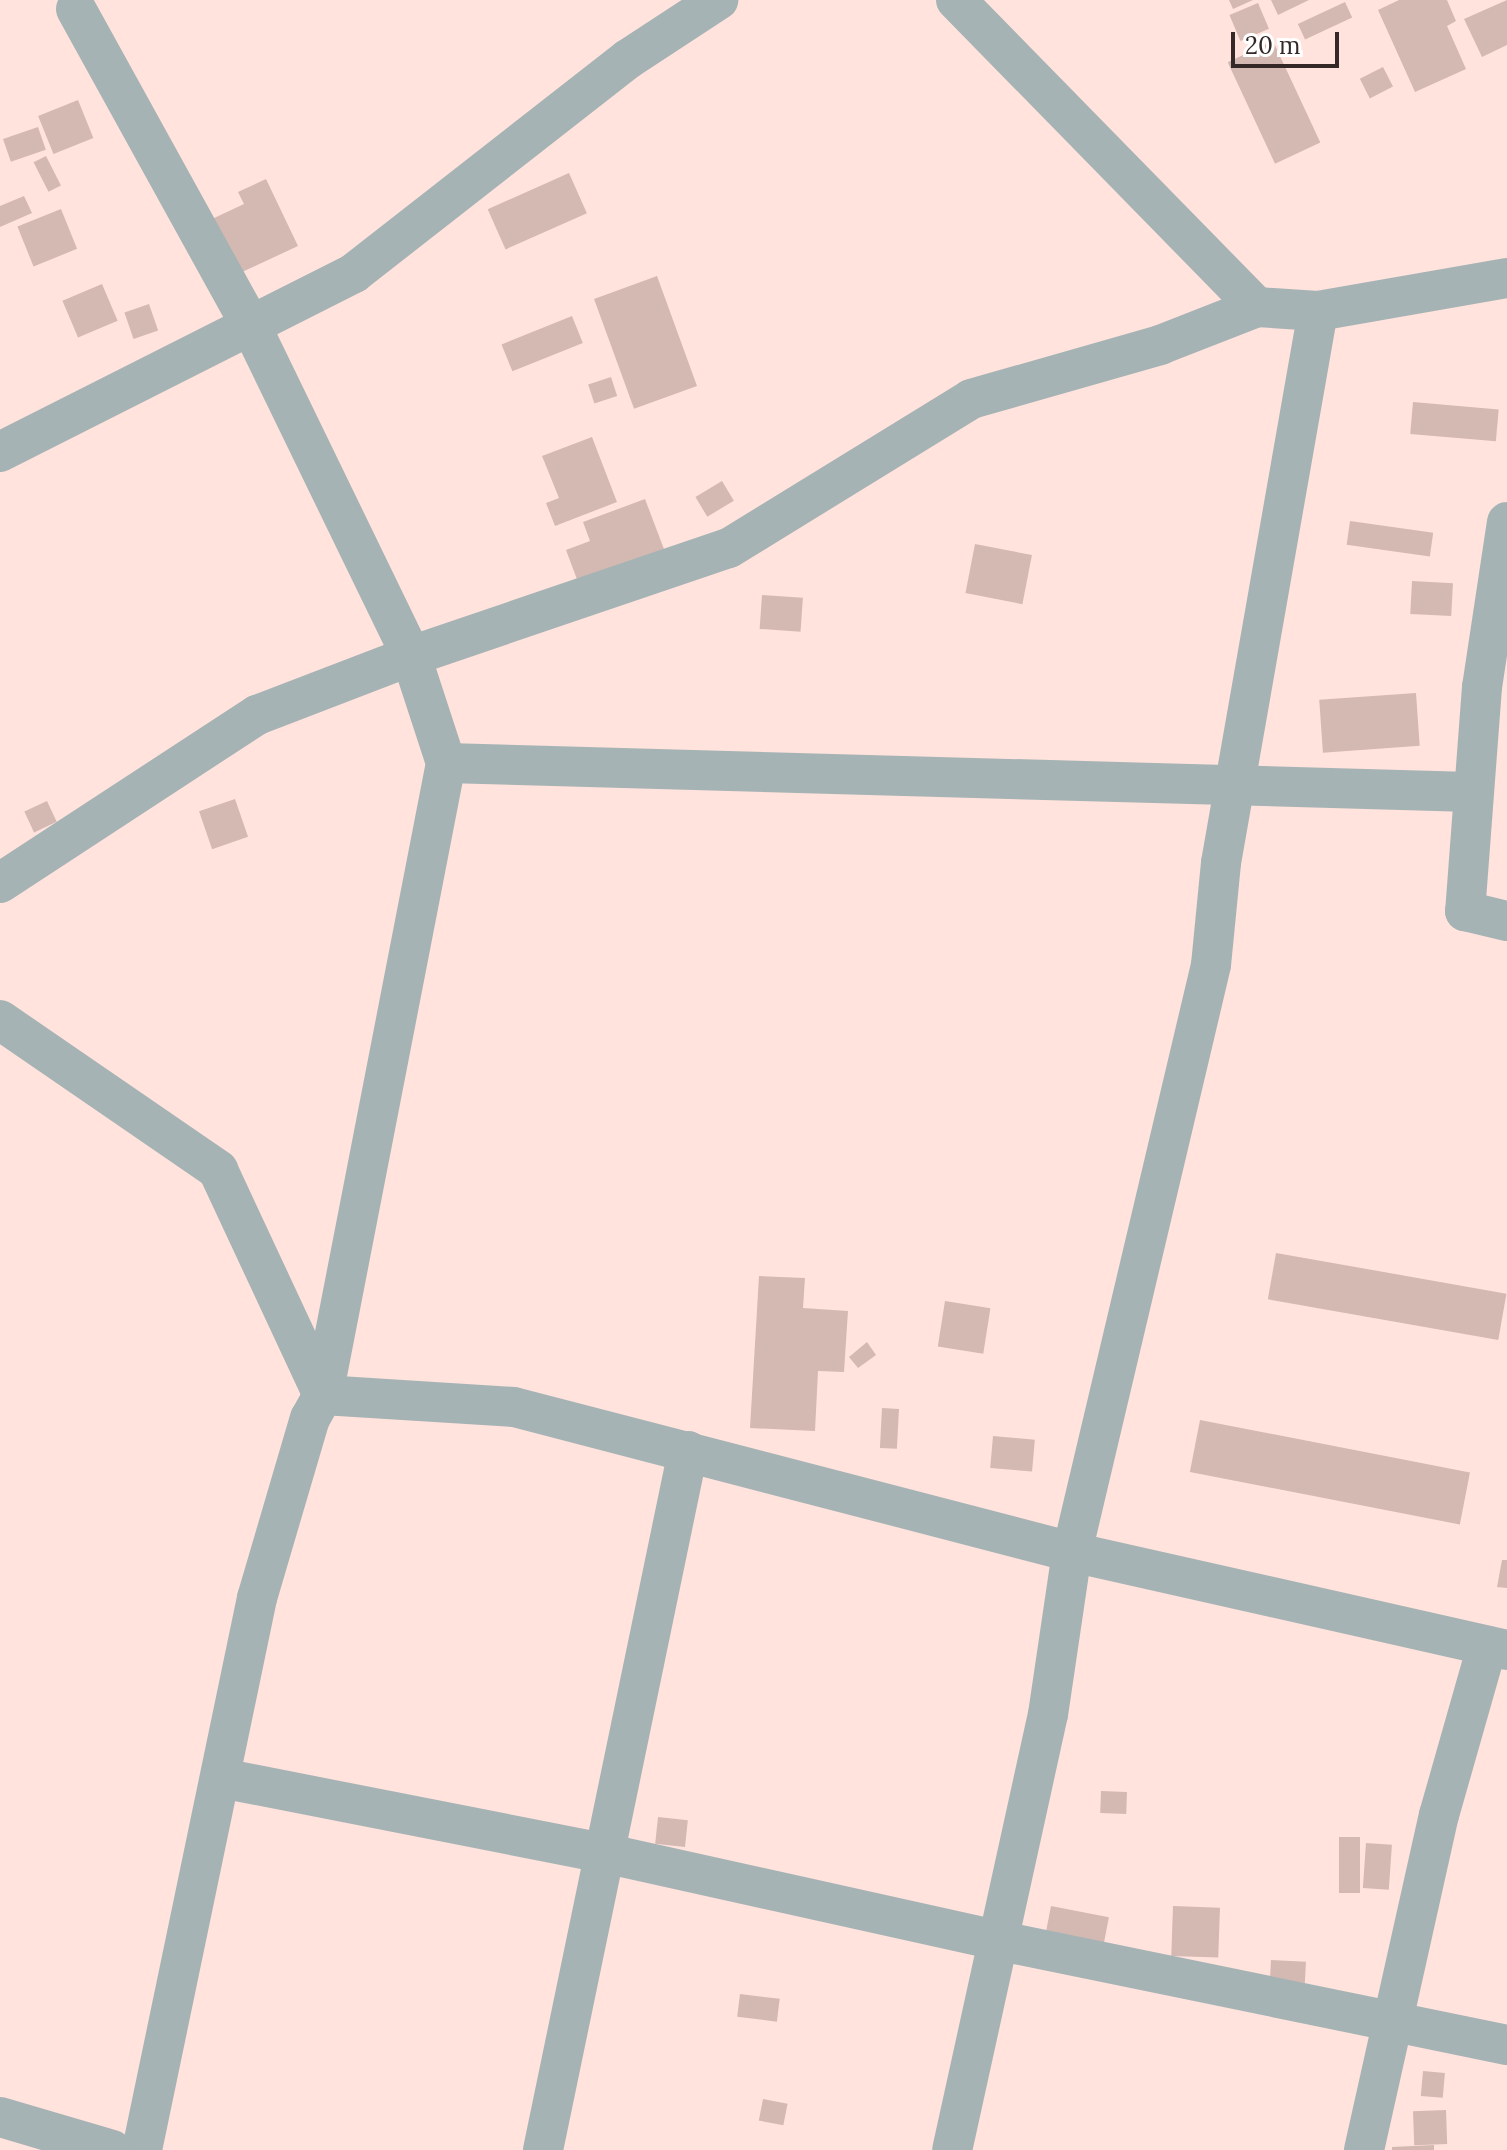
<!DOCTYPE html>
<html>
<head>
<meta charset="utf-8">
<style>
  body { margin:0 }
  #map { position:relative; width:1507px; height:2150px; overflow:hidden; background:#ffe3dc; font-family:Lora,serif }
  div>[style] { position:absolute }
  .building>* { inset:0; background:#d4b9b2; transform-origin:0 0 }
  .street>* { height:40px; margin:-20px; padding:0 20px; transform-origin:20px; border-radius:20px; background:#a6b3b5 }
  span { translate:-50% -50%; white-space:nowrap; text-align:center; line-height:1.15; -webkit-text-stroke:7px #fff; paint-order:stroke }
  .scale { position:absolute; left:1231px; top:32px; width:108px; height:36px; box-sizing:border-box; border:4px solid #342927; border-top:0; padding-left:10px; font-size:24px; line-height:28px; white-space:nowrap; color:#342927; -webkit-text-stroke:6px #fff; paint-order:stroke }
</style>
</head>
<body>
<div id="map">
  <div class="building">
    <i style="clip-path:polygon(1229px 0,1253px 0,1233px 9px)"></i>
    <i style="clip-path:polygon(1271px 0,1309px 0,1278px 15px)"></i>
    <i style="clip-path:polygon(1399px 0,1447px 0,1456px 21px,1447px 26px,1466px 69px,1415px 92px,1378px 10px)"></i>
    <i style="clip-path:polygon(1507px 0,1507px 45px,1482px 57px,1464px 19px)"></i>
    <i style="left:1345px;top:2px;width:17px;height:52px;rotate:65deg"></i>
    <i style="left:1258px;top:3px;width:28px;height:31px;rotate:67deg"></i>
    <i style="left:1273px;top:41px;width:112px;height:50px;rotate:65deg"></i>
    <i style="left:1383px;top:67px;width:22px;height:26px;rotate:63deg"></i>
    <i style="left:78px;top:100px;width:41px;height:43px;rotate:68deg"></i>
    <i style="left:38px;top:127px;width:24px;height:37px;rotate:71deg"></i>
    <i style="left:46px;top:156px;width:33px;height:14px;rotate:63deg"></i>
    <i style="left:569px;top:173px;width:44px;height:89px;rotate:66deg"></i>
    <i style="clip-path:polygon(266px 179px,298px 246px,238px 274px,212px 219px,244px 204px,238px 192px)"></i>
    <i style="clip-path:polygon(24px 196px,32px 213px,0 227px,0 206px)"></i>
    <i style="left:61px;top:209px;width:43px;height:47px;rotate:68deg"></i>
    <i style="left:657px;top:276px;width:117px;height:67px;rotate:70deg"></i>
    <i style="left:102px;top:284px;width:40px;height:43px;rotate:67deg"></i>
    <i style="left:149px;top:304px;width:28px;height:26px;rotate:71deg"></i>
    <i style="left:572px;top:316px;width:29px;height:76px;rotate:68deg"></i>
    <i style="left:611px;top:377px;width:20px;height:24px;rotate:72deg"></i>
    <i style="left:1413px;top:402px;width:86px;height:32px;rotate:5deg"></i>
    <i style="clip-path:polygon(592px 437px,617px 502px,555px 526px,546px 503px,559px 498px,542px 456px)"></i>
    <i style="left:722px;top:481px;width:23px;height:31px;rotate:59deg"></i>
    <i style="clip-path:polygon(645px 499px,667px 557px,581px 590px,566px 550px,590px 541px,583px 522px)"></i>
    <i style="left:1350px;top:521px;width:84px;height:24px;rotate:8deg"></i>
    <i style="left:975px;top:544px;width:58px;height:50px;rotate:11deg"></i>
    <i style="left:1412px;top:581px;width:41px;height:33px;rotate:3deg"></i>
    <i style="left:762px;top:595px;width:41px;height:34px;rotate:4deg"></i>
    <i style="left:1416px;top:693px;width:53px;height:97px;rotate:86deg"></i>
    <i style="left:235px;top:799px;width:40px;height:38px;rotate:71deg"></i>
    <i style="left:47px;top:801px;width:23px;height:25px;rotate:65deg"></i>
    <i style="left:1276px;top:1253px;width:234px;height:47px;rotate:10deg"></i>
    <i style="clip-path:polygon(759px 1276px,805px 1278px,803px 1308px,848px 1311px,844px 1372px,818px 1371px,815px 1431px,750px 1428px)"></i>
    <i style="left:945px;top:1301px;width:46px;height:46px;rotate:9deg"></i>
    <i style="clip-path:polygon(867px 1342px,876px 1355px,858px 1368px,849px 1357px)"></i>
    <i style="left:882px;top:1408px;width:17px;height:40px;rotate:3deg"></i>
    <i style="left:1200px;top:1420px;width:275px;height:53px;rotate:11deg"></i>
    <i style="left:993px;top:1436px;width:42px;height:32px;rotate:5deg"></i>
    <i style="clip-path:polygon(1502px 1560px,1507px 1560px,1507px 1588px,1497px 1587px)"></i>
    <i style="left:1101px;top:1791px;width:26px;height:22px;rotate:2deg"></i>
    <i style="left:658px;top:1817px;width:30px;height:27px;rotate:6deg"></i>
    <i style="left:1339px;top:1837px;width:21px;height:56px"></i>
    <i style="left:1366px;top:1843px;width:26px;height:45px;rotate:4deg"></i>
    <i style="left:1051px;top:1906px;width:59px;height:32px;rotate:11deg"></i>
    <i style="left:1173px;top:1906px;width:47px;height:50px;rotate:2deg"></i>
    <i style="left:1271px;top:1960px;width:35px;height:22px;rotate:3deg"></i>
    <i style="left:740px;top:1994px;width:40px;height:23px;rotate:7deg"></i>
    <i style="left:1423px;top:2071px;width:22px;height:25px;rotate:5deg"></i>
    <i style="left:763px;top:2099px;width:25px;height:22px;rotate:11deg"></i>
    <i style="left:1446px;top:2110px;width:34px;height:33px;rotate:88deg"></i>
    <i style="clip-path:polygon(1434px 2145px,1434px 2150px,1392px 2150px,1392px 2147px)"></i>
  </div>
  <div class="street">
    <i style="left:956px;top:0;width:430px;rotate:45.6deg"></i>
    <i style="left:76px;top:9px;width:362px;rotate:61.1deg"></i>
    <i style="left:251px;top:326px;width:367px;rotate:64.1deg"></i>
    <i style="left:411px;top:656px;width:113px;rotate:71.9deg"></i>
    <i style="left:446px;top:763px;width:644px;rotate:101.01deg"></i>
    <i style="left:323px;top:1395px;width:26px;rotate:119deg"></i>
    <i style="left:310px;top:1418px;width:188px;rotate:106.4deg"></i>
    <i style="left:257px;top:1598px;width:564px;rotate:101.77deg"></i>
    <i style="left:1318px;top:311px;width:192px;rotate:-9.9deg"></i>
    <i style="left:0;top:452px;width:397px;rotate:-26.8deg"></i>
    <i style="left:354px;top:273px;width:348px;rotate:-38deg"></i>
    <i style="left:628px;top:59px;width:108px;rotate:-33.2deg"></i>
    <i style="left:1507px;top:522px;width:167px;rotate:98.6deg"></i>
    <i style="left:1482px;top:687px;width:225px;rotate:94.3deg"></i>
    <i style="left:1465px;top:911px;width:43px;rotate:13.4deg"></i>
    <i style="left:446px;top:763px;width:1025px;rotate:1.62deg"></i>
    <i style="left:0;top:883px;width:307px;rotate:-33.2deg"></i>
    <i style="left:257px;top:715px;width:165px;rotate:-21deg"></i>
    <i style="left:411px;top:656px;width:336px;rotate:-18.8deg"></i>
    <i style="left:729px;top:548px;width:284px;rotate:-31.6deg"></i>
    <i style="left:971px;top:399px;width:197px;rotate:-15.9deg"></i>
    <i style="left:1160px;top:345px;width:104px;rotate:-21.4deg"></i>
    <i style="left:1257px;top:307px;width:61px;rotate:3.8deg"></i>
    <i style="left:1318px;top:311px;width:560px;rotate:99.97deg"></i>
    <i style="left:1221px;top:863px;width:102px;rotate:95.6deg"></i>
    <i style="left:1211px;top:965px;width:603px;rotate:103.32deg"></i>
    <i style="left:1072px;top:1552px;width:164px;rotate:98.4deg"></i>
    <i style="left:1048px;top:1714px;width:446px;rotate:102.4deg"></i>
    <i style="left:0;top:1020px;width:265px;rotate:34.5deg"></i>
    <i style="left:218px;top:1170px;width:248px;rotate:65deg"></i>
    <i style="left:323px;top:1395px;width:191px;rotate:3.6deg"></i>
    <i style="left:514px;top:1407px;width:577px;rotate:14.57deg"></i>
    <i style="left:1072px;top:1552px;width:446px;rotate:12.7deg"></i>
    <i style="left:221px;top:1778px;width:390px;rotate:11.1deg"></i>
    <i style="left:604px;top:1853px;width:402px;rotate:12.5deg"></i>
    <i style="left:996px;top:1940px;width:522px;rotate:11.61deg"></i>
    <i style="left:0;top:2117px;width:117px;rotate:16.4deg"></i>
    <i style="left:543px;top:2150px;width:714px;rotate:-78.28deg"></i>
    <i style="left:1364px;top:2150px;width:343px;rotate:-77.4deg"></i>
    <i style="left:1439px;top:1815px;width:176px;rotate:-74.1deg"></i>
  </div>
  <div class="scale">20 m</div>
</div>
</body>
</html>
